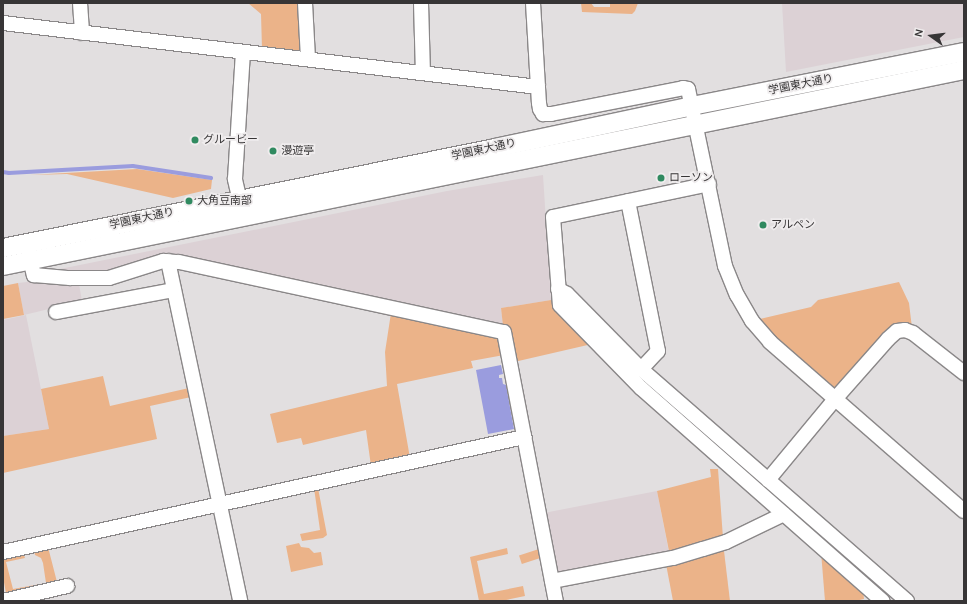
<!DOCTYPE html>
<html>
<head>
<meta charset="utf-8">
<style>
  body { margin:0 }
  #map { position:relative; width:967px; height:604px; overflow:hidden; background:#e2dfe0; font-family:Karla,"Noto Sans JP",sans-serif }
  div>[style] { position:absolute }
  .built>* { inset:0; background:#dcd1d5; transform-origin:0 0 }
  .green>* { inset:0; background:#ebb389; transform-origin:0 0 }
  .water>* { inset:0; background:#9a9cde }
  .stream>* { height:3.5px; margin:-1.75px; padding:0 1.75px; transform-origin:1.75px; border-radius:1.75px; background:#9a9cde }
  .roads { filter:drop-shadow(1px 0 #8a8788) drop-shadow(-1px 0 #8a8788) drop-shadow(0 1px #8a8788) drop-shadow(0 -1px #8a8788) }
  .minor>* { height:14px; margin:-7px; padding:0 7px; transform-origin:7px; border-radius:7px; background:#fff }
  .major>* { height:18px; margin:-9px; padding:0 9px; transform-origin:9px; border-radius:9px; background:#fff }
  .dots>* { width:11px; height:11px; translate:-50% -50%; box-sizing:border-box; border:2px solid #efeced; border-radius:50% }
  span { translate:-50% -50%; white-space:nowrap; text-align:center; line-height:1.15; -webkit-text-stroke:3.5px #efeced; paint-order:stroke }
  .street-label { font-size:11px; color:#373536 }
  .poi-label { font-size:11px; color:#373536 }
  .left { translate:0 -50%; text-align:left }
  .frame { position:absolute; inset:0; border:4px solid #373536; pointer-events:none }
  .north { position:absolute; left:911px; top:16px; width:40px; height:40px; -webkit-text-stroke:3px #efeced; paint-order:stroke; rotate:284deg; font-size:11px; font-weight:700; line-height:16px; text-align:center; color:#373536 }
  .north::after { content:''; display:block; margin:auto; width:14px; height:18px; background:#373536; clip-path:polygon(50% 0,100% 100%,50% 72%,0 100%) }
</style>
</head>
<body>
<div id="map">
  <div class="built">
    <i style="clip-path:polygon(782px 3px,964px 3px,964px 37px,786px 72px)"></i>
    <i style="clip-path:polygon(543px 175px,551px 300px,501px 308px,503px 326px,174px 258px,107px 276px,40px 273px,447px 191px)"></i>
    <i style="clip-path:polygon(35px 281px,79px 284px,82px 301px,24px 315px,18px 283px)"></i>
    <i style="clip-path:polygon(26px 315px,49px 429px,3px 436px,3px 320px)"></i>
    <i style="left:657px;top:491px;width:61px;height:114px;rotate:79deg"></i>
  </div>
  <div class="green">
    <i style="clip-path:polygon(248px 3px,301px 3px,301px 54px,262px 49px,261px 14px)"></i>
    <i style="clip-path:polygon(581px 3px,591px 3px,594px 7px,610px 7px,610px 3px,638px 3px,635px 11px,632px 14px,582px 12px)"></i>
    <i style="clip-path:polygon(137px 169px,212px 180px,211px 189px,173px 198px,67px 174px,30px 175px)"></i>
    <i style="clip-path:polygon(899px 282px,909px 303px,912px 328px,835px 393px,756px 320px,811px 307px,818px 300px)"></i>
    <i style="clip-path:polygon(18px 283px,24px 315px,3px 319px,3px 286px)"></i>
    <i style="clip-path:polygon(551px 300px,592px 344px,514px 362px,503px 326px,501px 308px)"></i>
    <i style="clip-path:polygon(391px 313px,496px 335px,500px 339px,504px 355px,471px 361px,473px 368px,397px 384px,410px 458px,371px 466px,366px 430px,303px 445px,301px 438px,277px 443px,270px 414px,387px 386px,385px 352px)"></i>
    <i style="clip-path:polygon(103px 376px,110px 406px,189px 388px,191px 397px,150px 406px,157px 439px,3px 473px,3px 436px,49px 429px,41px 389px)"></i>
    <i style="clip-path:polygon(710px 469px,718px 469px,723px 538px,669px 551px,657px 491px,711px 477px)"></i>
    <i style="clip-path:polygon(314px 488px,318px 488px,327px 535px,323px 538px,302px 541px,300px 534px,320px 530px)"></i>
    <i style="clip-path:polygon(299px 543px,301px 547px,309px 548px,314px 553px,321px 552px,323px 565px,291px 572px,286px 546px)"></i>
    <i style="clip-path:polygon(48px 547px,57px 582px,6px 593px,3px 577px,3px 557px,23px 553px,25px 558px,6px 562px,13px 589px,46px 583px,43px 563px,41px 558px,35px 555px,34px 550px)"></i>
    <i style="clip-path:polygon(507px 548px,508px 554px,477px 561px,484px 594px,523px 586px,525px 596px,501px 601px,479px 601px,470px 557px)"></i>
    <i style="left:539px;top:549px;width:9px;height:21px;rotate:72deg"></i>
    <i style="clip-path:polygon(724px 551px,730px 601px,673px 601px,666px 564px)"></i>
    <i style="clip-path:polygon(821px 552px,863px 590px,864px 599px,855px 601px,825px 601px)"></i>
  </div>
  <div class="water">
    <i style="clip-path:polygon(501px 365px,503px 374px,499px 375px,499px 378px,502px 378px,503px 384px,506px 385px,514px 429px,488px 434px,476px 370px)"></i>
  </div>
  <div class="stream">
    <i style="left:3px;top:172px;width:6px;rotate:9deg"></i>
    <i style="left:9px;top:173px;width:124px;rotate:-3.2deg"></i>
    <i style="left:133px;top:166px;width:79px;rotate:8.7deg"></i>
  </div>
  <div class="roads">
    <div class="minor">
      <i style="left:80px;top:3px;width:30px;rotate:86deg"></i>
      <i style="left:305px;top:3px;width:56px;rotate:86.9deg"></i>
      <i style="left:421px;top:3px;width:70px;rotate:88.4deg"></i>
      <i style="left:533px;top:3px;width:100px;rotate:86.6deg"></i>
      <i style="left:539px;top:103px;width:6px;rotate:81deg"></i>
      <i style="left:540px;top:109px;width:6px;rotate:59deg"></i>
      <i style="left:543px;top:114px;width:8px"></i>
      <i style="left:551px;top:114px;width:135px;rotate:-11.1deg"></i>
      <i style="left:683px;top:88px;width:5px;rotate:11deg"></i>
      <i style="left:688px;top:89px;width:181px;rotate:78.2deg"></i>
      <i style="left:725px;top:266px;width:31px;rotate:68deg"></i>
      <i style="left:737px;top:295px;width:30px;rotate:60deg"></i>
      <i style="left:752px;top:321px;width:28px;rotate:49deg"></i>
      <i style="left:770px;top:342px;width:257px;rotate:41.1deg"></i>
      <i style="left:3px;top:23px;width:539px;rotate:6.82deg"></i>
      <i style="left:709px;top:184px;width:159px;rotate:168.1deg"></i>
      <i style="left:553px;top:217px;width:88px;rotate:85.5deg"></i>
      <i style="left:560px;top:305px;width:116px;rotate:45.7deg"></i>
      <i style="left:641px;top:388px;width:322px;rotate:41.4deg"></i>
      <i style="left:628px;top:201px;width:153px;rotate:78.7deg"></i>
      <i style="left:658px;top:351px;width:25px;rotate:133deg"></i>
      <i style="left:242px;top:210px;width:32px;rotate:-103deg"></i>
      <i style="left:235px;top:179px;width:127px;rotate:-86.4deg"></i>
      <i style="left:28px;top:250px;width:26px;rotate:77deg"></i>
      <i style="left:34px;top:275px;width:36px;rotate:5deg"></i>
      <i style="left:70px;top:278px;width:39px"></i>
      <i style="left:109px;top:278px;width:57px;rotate:-17.5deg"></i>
      <i style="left:163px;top:261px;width:16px;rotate:4deg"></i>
      <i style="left:179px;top:262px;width:332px;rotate:12.2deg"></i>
      <i style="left:504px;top:332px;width:274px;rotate:79.1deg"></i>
      <i style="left:168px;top:261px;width:348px;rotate:78deg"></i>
      <i style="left:558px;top:289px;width:10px;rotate:29deg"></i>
      <i style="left:567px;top:294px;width:105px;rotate:45.4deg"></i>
      <i style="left:641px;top:369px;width:353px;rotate:41.1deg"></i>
      <i style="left:56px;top:312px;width:120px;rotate:-10.6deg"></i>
      <i style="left:768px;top:480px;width:105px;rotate:-50.4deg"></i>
      <i style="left:835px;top:399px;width:80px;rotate:-48.5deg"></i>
      <i style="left:888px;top:339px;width:12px;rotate:-42deg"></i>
      <i style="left:897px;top:331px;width:8px;rotate:-7deg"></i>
      <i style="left:905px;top:330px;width:9px;rotate:21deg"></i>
      <i style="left:913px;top:333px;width:65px;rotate:38.1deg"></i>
      <i style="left:3px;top:552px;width:534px;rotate:-12.45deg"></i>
      <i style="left:552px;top:581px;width:123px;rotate:-10.8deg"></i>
      <i style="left:673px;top:558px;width:31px;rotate:-17deg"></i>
      <i style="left:703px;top:549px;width:24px;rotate:-17deg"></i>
      <i style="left:726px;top:542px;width:64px;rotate:-25.8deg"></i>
      <i style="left:3px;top:601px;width:66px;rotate:-13.2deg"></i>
    </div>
    <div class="major">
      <i style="left:3px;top:248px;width:502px;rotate:-11.49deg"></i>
      <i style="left:495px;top:148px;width:201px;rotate:-12deg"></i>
      <i style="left:692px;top:106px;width:277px;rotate:-11.2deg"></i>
      <i style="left:3px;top:266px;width:981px;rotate:-11.53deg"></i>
    </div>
  </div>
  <div class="dots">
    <i style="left:195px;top:140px;background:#308a60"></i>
    <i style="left:273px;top:151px;background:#308a60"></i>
    <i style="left:661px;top:178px;background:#308a60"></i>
    <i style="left:189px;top:201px;background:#308a60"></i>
    <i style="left:763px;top:225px;background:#308a60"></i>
  </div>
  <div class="street-label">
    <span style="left:801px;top:85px;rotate:-11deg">学園東大通り</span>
    <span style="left:484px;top:150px;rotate:-12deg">学園東大通り</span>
    <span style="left:142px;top:219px;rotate:-12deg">学園東大通り</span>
  </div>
  <div class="poi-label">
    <span class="left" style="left:203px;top:140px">グルービー</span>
    <span class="left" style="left:281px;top:151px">漫遊亭</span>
    <span class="left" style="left:669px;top:178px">ローソン</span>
    <span class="left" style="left:197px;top:201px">大角豆南部</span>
    <span class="left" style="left:771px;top:225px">アルペン</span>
  </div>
  <div class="frame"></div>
  <div class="north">N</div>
</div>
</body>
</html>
